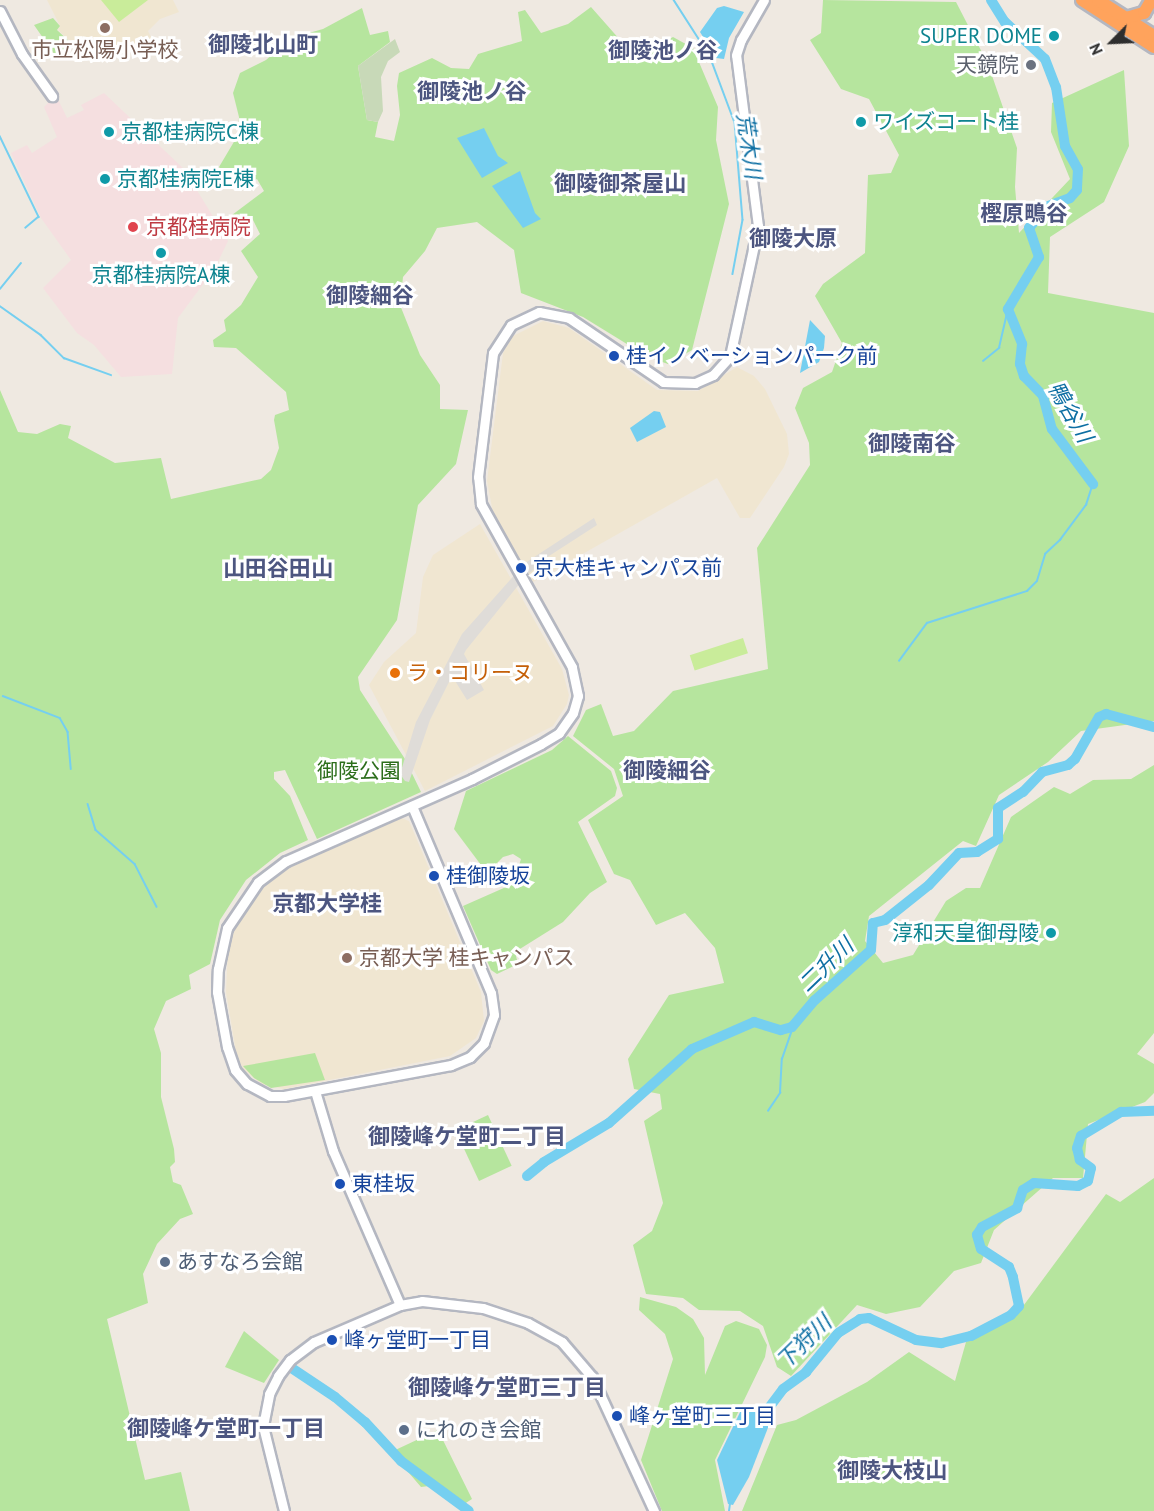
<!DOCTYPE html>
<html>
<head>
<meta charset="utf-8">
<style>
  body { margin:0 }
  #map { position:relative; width:1154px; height:1511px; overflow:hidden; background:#efe9e1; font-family:"PT Sans","Noto Sans JP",sans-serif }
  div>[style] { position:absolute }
  .education>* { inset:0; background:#f0e6d1 }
  .medical>* { inset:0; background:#f5dfe0 }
  .green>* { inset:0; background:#b6e59e; transform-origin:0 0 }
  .cemetery>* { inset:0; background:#c8d9b8 }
  .pitch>* { inset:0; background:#c9ec9a; transform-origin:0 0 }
  .plaza>* { inset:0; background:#dfdcd8 }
  .water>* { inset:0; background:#75cff0 }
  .stream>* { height:1.5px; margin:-0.75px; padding:0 0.75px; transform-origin:0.75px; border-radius:0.75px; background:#75cff0 }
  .river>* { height:10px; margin:-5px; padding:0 5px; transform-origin:5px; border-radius:5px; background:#75cff0 }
  .roads { filter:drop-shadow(2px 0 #b4b7c1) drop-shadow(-2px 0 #b4b7c1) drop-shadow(0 2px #b4b7c1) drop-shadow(0 -2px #b4b7c1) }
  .secondary>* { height:9px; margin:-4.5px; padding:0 4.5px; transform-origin:4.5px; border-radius:4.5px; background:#fff }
  .highway>* { height:12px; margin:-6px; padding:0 6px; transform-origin:6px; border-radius:6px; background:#ffa35c }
  .dots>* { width:16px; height:16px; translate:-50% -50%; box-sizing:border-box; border:3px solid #fff; border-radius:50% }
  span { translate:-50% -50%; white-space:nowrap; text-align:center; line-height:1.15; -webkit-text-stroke:6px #fff; paint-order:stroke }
  .culture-label { font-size:21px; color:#0d838f }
  .right { translate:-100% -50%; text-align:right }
  .left { translate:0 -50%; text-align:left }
  .education-label { font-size:21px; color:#785e54 }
  .worship-label { font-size:21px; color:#5b616d }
  .health-label { font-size:21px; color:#be3a42 }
  .transit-label { font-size:21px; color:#164399 }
  .food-label { font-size:21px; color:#c56008 }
  .park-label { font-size:21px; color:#2c6e1b }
  .service-label { font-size:21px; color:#4e5e75 }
  .neighbourhood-label { font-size:22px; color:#4d5680; font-weight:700 }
  .water-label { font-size:22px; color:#0d6fa3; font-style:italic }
  .north { position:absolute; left:1082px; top:12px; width:60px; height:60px; -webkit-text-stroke:4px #fff; paint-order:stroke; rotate:246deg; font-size:16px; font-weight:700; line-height:24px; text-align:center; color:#2e2e2e }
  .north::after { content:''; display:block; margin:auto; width:21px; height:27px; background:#2e2e2e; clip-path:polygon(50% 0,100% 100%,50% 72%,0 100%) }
</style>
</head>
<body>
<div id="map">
  <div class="education">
    <i style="clip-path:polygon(47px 0,173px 0,179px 12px,160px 19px,148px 31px,155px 45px,99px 57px,74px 45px,58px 30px,60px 26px)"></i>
    <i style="clip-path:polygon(543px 321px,569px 328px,657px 390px,698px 391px,737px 367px,754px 376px,765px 389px,787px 434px,789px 454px,784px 467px,750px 518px,740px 518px,717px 478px,533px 582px,493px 513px,487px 481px,503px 353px,513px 336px)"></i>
    <i style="clip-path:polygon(480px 524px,562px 669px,569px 695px,567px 704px,553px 726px,425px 791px,369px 685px,384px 662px,416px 633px,423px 577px,433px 555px)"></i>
    <i style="clip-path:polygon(401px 818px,409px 821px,481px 992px,484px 1021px,476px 1038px,450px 1056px,284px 1089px,261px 1084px,244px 1070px,237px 1058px,226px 992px,228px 949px,236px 925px,263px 887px,285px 869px)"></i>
  </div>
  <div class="medical">
    <i style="clip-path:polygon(104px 93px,184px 169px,228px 241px,215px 268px,178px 318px,172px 374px,121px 377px,94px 345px,77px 333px,43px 288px,71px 260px,41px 218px,11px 153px,27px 145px,32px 153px,57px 137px,44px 107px,50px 101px,57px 97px,67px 118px,84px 110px,81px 105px)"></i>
  </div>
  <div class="green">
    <i style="clip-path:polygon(823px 0,956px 2px,988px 64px,1017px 148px,1015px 187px,1019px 233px,1070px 179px,1051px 132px,1052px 103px,1124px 70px,1129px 146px,1104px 202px,1050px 237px,1048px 293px,1154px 313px,1154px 721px,1081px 731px,1048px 762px,999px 795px,976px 846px,963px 841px,869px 916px,865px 941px,883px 963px,913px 955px,946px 901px,966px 888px,980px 888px,1011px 817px,1054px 787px,1070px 794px,1093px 780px,1131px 779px,1154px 765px,1154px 1033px,1137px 1054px,1154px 1064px,1154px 1093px,1145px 1102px,1088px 1124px,1083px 1178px,1053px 1178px,994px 1230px,981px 1263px,954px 1271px,920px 1307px,886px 1314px,857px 1305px,791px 1376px,777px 1367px,763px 1326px,740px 1311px,699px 1310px,683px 1298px,646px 1294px,633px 1245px,652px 1231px,663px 1203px,644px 1121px,662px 1109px,660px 1094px,634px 1089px,628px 1059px,669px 995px,724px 983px,715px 948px,685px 913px,656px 925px,630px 880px,614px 874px,588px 820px,623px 796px,614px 769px,573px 736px,586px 710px,601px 704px,613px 736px,634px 731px,673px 691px,768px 669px,757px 548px,810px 465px,809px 443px,795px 408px,803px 388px,832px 372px,842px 343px,815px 296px,823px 284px,865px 253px,868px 175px,891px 173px,899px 155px,869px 99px,841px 89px,810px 40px,821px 33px)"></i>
    <i style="clip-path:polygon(591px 7px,636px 58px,673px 37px,693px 48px,718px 107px,716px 140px,729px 204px,692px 350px,668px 364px,648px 357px,583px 317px,521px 293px,514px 250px,477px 222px,437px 228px,425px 251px,403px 277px,400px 305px,420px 355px,440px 385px,440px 409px,468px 410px,456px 464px,418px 505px,397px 620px,358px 677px,360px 690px,405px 759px,421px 792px,317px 839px,285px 770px,274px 772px,274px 779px,290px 796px,308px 840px,280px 853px,246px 880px,220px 920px,210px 964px,189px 975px,191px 989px,166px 1001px,154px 1029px,161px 1053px,161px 1097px,174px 1149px,175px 1162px,170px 1167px,173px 1182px,181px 1185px,193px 1214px,180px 1219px,157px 1244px,143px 1274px,148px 1303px,107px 1319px,145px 1480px,181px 1472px,190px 1511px,0 1511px,0 390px,18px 432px,37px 434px,60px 424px,71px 426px,68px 438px,115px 463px,161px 458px,171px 499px,261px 479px,271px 470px,279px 448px,274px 420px,275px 415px,289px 410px,286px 392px,236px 348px,214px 347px,213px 340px,226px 331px,224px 320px,241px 305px,258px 277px,241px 251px,260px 234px,252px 218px,229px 227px,224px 221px,264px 191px,257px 179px,236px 190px,219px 167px,238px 135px,239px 117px,233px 93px,240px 73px,266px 60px,291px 38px,323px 29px,362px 8px,370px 35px,388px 31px,390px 42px,358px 66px,367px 120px,378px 122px,375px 137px,394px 141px,400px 115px,397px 86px,399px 73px,432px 58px,451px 68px,469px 69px,478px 54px,522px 41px,518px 12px,525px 10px,541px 33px,568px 24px)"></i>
    <i style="clip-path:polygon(53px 18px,60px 26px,57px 30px,72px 44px,57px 58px,34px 25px)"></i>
    <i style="clip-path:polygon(568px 736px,611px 771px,617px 788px,615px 796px,578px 822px,607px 882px,590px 893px,563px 922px,515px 952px,518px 964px,497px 974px,491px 970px,463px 906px,513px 884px,521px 859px,513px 854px,503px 857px,496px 864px,494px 874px,487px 879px,487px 873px,454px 829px,466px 791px,552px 750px)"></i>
    <i style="clip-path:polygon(315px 1053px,325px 1080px,271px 1088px,254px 1078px,243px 1066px)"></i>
    <i style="left:488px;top:1115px;width:56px;height:36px;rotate:65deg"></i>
    <i style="clip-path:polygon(1154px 1178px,1154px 1511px,742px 1511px,777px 1425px,796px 1420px,867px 1382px,909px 1352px,955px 1381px,966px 1342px,1018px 1313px,1106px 1194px,1120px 1202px)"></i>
    <i style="clip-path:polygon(640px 1297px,676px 1307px,693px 1319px,704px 1338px,705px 1375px,725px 1326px,736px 1321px,759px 1329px,767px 1345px,765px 1357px,715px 1460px,725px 1511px,662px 1511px,641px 1460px,673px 1359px,665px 1334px,639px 1310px)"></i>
    <i style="clip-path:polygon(244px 1331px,279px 1360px,264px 1383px,225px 1367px)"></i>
    <i style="clip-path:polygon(438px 1430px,472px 1499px,461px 1506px,429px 1486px,421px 1487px,391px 1452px)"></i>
  </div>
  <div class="cemetery">
    <i style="clip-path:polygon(395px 39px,400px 52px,388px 61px,381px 77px,383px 111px,378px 122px,367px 120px,358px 66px)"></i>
  </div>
  <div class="pitch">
    <i style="clip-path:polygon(101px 0,148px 0,119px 22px)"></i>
    <i style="left:743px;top:638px;width:16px;height:56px;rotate:72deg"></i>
  </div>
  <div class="plaza">
    <i style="clip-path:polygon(594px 518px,597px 525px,549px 556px,525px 577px,466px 650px,464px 654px,484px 690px,467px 700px,452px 676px,430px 720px,409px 782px,405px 781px,400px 774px,416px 722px,462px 634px,525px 563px)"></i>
  </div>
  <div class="water">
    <i style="clip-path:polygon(724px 6px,744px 12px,729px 38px,724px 59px,716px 58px,700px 32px,717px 8px)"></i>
    <i style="clip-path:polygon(484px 128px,498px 156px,508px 163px,482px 178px,457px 138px)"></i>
    <i style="clip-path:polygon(520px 171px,535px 213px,541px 219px,523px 228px,492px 186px)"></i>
    <i style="clip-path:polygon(810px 320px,825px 336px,824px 348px,819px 362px,800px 373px)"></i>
    <i style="clip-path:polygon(654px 411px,660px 412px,666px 427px,637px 442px,630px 428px)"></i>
    <i style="clip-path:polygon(743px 1406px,771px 1420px,749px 1477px,733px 1505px,728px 1504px,717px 1460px)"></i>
  </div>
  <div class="stream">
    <i style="left:674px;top:0;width:67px;rotate:57.3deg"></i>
    <i style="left:710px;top:56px;width:72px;rotate:69.5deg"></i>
    <i style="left:735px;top:123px;width:97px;rotate:85.3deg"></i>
    <i style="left:743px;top:220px;width:55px;rotate:100.5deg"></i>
    <i style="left:0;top:136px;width:90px;rotate:64.3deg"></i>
    <i style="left:39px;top:217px;width:17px;rotate:140deg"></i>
    <i style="left:0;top:289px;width:33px;rotate:-51deg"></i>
    <i style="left:0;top:306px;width:50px;rotate:35.3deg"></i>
    <i style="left:41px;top:335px;width:33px;rotate:45deg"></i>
    <i style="left:64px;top:358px;width:50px;rotate:19.9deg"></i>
    <i style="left:983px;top:361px;width:21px;rotate:-39deg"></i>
    <i style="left:999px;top:348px;width:40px;rotate:-77deg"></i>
    <i style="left:899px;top:661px;width:47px;rotate:-53.6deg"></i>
    <i style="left:927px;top:623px;width:105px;rotate:-17.7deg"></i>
    <i style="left:1027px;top:591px;width:14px;rotate:-45deg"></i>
    <i style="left:1037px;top:581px;width:28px;rotate:-73deg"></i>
    <i style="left:1045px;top:554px;width:21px;rotate:-43deg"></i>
    <i style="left:1060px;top:540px;width:44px;rotate:-53.4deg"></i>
    <i style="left:1086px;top:505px;width:22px;rotate:-72deg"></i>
    <i style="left:3px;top:696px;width:61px;rotate:21.1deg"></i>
    <i style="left:60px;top:718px;width:16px;rotate:60deg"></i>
    <i style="left:68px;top:732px;width:37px;rotate:85deg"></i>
    <i style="left:88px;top:804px;width:27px;rotate:73deg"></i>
    <i style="left:96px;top:830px;width:52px;rotate:41.1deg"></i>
    <i style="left:135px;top:864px;width:48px;rotate:62.9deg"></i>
    <i style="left:768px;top:1111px;width:22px;rotate:-56deg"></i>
    <i style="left:780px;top:1093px;width:34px;rotate:-87deg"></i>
    <i style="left:782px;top:1059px;width:36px;rotate:-71deg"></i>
    <i style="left:729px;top:1511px;width:7px;rotate:-82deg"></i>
  </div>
  <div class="river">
    <i style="left:991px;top:0;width:26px;rotate:58deg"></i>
    <i style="left:1005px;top:22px;width:54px;rotate:42.8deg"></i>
    <i style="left:1045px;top:59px;width:30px;rotate:69deg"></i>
    <i style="left:1056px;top:87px;width:60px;rotate:81.3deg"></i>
    <i style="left:1065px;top:146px;width:26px;rotate:61deg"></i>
    <i style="left:1078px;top:169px;width:21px;rotate:93deg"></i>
    <i style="left:1077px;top:190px;width:11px;rotate:131deg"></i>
    <i style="left:1070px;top:198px;width:23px;rotate:160deg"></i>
    <i style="left:1048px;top:206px;width:29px;rotate:131deg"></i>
    <i style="left:1029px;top:228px;width:31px;rotate:71deg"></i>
    <i style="left:1039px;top:257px;width:61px;rotate:120.8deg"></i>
    <i style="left:1008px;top:309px;width:38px;rotate:68deg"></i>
    <i style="left:1022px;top:344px;width:20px;rotate:96deg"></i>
    <i style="left:1020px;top:364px;width:13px;rotate:72deg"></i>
    <i style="left:1024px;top:376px;width:28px;rotate:46deg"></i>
    <i style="left:1043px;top:396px;width:34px;rotate:75deg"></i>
    <i style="left:1052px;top:429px;width:69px;rotate:53.3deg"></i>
    <i style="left:527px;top:1176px;width:22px;rotate:-39deg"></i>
    <i style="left:544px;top:1162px;width:76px;rotate:-31deg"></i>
    <i style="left:609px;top:1123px;width:111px;rotate:-41.7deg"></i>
    <i style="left:692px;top:1049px;width:68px;rotate:-23.5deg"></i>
    <i style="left:754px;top:1022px;width:28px;rotate:17deg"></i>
    <i style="left:781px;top:1030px;width:11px;rotate:-15deg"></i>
    <i style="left:792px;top:1027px;width:35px;rotate:-50deg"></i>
    <i style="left:815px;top:1000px;width:75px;rotate:-41.8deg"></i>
    <i style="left:871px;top:950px;width:27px;rotate:-86deg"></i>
    <i style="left:873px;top:923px;width:12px;rotate:-14deg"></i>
    <i style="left:885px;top:920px;width:56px;rotate:-38.5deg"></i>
    <i style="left:929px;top:885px;width:44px;rotate:-46.8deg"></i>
    <i style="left:959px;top:853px;width:18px;rotate:-3deg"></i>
    <i style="left:977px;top:852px;width:25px;rotate:-32deg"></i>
    <i style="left:998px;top:839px;width:31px;rotate:-90deg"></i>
    <i style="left:998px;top:808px;width:30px;rotate:-33deg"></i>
    <i style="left:1023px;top:792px;width:28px;rotate:-46deg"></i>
    <i style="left:1042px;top:772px;width:27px;rotate:-15deg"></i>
    <i style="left:1068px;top:765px;width:9px;rotate:-41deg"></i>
    <i style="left:1075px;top:759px;width:48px;rotate:-60.3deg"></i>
    <i style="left:1099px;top:717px;width:8px;rotate:-23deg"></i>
    <i style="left:1106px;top:714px;width:50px;rotate:15.2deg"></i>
    <i style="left:293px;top:1369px;width:50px;rotate:33.7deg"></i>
    <i style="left:335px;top:1397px;width:39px;rotate:40deg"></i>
    <i style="left:365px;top:1422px;width:53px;rotate:47.3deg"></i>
    <i style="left:401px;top:1461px;width:84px;rotate:36.3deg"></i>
    <i style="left:762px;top:1417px;width:35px;rotate:-53deg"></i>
    <i style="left:783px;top:1389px;width:29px;rotate:-36deg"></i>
    <i style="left:806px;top:1372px;width:50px;rotate:-50.6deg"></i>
    <i style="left:838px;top:1333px;width:26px;rotate:-32deg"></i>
    <i style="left:860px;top:1319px;width:9px;rotate:-6deg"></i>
    <i style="left:869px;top:1318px;width:52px;rotate:25.1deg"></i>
    <i style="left:916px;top:1340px;width:26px;rotate:7deg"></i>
    <i style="left:942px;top:1343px;width:30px;rotate:-14deg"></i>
    <i style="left:971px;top:1336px;width:45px;rotate:-27.7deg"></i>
    <i style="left:1011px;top:1315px;width:12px;rotate:-48deg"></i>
    <i style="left:1019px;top:1306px;width:30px;rotate:-102deg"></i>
    <i style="left:1013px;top:1277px;width:11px;rotate:-112deg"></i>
    <i style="left:1009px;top:1267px;width:33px;rotate:-147deg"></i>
    <i style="left:981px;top:1249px;width:15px;rotate:-106deg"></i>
    <i style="left:977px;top:1235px;width:9px;rotate:-58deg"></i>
    <i style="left:982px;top:1227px;width:40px;rotate:-28deg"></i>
    <i style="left:1017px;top:1208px;width:19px;rotate:-72deg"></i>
    <i style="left:1023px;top:1190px;width:13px;rotate:-32deg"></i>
    <i style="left:1034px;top:1183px;width:44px;rotate:3.9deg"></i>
    <i style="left:1078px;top:1186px;width:11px;rotate:-27deg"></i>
    <i style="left:1088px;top:1181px;width:13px;rotate:-77deg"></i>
    <i style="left:1091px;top:1168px;width:14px;rotate:-144deg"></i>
    <i style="left:1080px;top:1160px;width:12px;rotate:-104deg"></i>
    <i style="left:1077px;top:1148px;width:13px;rotate:-72deg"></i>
    <i style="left:1081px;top:1136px;width:47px;rotate:-31deg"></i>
    <i style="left:1121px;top:1112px;width:33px;rotate:-2deg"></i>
  </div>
  <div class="roads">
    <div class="secondary">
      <i style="left:0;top:11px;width:48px;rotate:62.9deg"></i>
      <i style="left:22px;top:54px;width:52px;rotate:54.5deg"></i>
      <i style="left:412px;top:806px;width:203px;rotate:67.1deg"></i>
      <i style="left:491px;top:993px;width:22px;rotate:82deg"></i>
      <i style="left:494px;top:1015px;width:30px;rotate:110deg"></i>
      <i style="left:484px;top:1043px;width:20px;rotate:135deg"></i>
      <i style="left:470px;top:1057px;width:21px;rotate:157deg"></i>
      <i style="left:451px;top:1065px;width:170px;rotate:169.5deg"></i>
      <i style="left:284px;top:1096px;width:14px;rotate:180deg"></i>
      <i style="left:270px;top:1096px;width:26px;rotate:-152deg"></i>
      <i style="left:247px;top:1084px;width:18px;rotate:-131deg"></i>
      <i style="left:235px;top:1070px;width:24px;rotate:-109deg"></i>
      <i style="left:227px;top:1047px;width:56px;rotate:-100.3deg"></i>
      <i style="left:217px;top:992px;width:23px;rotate:-88deg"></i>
      <i style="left:218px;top:969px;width:42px;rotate:-77.6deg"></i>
      <i style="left:227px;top:928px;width:55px;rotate:-56deg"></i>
      <i style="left:258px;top:882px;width:35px;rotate:-37deg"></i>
      <i style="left:286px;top:861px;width:203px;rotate:-23.8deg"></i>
      <i style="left:472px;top:779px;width:77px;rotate:-26.9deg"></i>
      <i style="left:541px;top:744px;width:21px;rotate:-31deg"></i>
      <i style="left:559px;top:733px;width:24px;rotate:-55deg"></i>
      <i style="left:573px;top:713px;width:18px;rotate:-74deg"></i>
      <i style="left:578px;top:696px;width:30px;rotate:-102deg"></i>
      <i style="left:572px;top:667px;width:187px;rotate:-119.2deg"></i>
      <i style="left:481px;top:504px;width:27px;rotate:-96deg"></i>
      <i style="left:478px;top:477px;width:125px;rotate:-83.1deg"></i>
      <i style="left:493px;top:353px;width:33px;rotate:-57deg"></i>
      <i style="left:511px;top:325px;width:31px;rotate:-25deg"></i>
      <i style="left:539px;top:312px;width:31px;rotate:11deg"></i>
      <i style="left:569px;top:318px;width:114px;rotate:34.2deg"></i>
      <i style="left:663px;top:382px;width:32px;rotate:2deg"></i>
      <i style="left:695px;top:383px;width:20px;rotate:-24deg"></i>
      <i style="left:713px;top:375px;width:25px;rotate:-48deg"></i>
      <i style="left:730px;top:356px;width:133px;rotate:-77.8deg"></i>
      <i style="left:758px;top:226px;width:172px;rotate:-97.3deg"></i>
      <i style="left:736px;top:55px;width:16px;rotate:-72deg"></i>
      <i style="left:741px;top:40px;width:46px;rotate:-60.1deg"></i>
      <i style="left:315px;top:1091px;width:63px;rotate:73.3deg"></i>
      <i style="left:333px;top:1151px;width:168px;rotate:66.5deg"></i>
      <i style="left:284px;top:1511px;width:88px;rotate:-103.9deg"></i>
      <i style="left:263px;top:1426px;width:33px;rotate:-79deg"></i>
      <i style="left:269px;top:1394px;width:20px;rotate:-63deg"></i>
      <i style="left:278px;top:1376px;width:20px;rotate:-53deg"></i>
      <i style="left:290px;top:1360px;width:30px;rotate:-37deg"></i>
      <i style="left:314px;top:1342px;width:94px;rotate:-23.3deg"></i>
      <i style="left:400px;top:1305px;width:22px;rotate:-10deg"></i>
      <i style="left:422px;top:1301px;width:61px;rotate:6.5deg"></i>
      <i style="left:483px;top:1308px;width:47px;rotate:18.4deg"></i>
      <i style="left:528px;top:1323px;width:39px;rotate:29deg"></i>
      <i style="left:562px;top:1342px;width:46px;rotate:49.4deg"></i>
      <i style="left:592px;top:1377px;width:148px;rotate:65.2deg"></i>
    </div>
    <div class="highway">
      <i style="left:1082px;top:0;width:86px;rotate:33.1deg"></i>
      <i style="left:1098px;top:0;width:67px;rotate:32.7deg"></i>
      <i style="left:1126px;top:18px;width:19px;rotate:-16deg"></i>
      <i style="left:1144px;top:13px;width:14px;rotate:-60deg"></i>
    </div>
  </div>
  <div class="dots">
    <i style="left:105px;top:28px;background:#8d6e63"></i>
    <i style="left:1054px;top:36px;background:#0f9aa8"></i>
    <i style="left:1031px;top:65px;background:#6b7280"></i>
    <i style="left:861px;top:122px;background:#0f9aa8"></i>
    <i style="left:109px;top:132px;background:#0f9aa8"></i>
    <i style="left:105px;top:179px;background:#0f9aa8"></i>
    <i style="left:133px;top:227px;background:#e0444e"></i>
    <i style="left:161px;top:253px;background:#0f9aa8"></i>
    <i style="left:614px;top:356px;background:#1a4fb4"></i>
    <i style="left:521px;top:568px;background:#1a4fb4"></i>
    <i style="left:395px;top:673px;background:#e8710a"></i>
    <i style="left:434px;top:876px;background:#1a4fb4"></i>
    <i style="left:1051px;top:933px;background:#0f9aa8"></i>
    <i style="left:347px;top:958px;background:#8d6e63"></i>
    <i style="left:340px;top:1184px;background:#1a4fb4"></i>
    <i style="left:165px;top:1262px;background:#5c6f8a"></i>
    <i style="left:332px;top:1340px;background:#1a4fb4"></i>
    <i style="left:617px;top:1416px;background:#1a4fb4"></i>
    <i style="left:404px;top:1430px;background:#5c6f8a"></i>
  </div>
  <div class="culture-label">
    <span class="right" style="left:1042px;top:36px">SUPER DOME</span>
    <span class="left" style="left:873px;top:122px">ワイズコート桂</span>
    <span class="left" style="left:121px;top:132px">京都桂病院C棟</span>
    <span class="left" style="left:117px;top:179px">京都桂病院E棟</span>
    <span style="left:161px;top:275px">京都桂病院A棟</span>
    <span class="right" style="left:1039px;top:933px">淳和天皇御母陵</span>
  </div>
  <div class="education-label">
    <span style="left:105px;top:50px">市立松陽小学校</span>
    <span class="left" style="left:359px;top:958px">京都大学 桂キャンパス</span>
  </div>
  <div class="worship-label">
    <span class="right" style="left:1019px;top:65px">天鏡院</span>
  </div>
  <div class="health-label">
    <span class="left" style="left:146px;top:227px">京都桂病院</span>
  </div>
  <div class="transit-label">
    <span class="left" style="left:626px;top:356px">桂イノベーションパーク前</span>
    <span class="left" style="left:533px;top:568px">京大桂キャンパス前</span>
    <span class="left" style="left:446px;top:876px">桂御陵坂</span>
    <span class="left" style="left:352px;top:1184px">東桂坂</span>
    <span class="left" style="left:344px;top:1340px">峰ヶ堂町一丁目</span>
    <span class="left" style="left:629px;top:1416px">峰ヶ堂町三丁目</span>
  </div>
  <div class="food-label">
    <span class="left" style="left:407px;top:673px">ラ・コリーヌ</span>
  </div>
  <div class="park-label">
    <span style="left:359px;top:771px">御陵公園</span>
  </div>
  <div class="service-label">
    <span class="left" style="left:177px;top:1262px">あすなろ会館</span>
    <span class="left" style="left:416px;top:1430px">にれのき会館</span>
  </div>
  <div class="neighbourhood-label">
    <span style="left:263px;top:45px">御陵北山町</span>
    <span style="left:663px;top:51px">御陵池ノ谷</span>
    <span style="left:472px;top:92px">御陵池ノ谷</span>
    <span style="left:620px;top:184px">御陵御茶屋山</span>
    <span style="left:1024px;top:214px">樫原鴫谷</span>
    <span style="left:793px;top:239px">御陵大原</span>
    <span style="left:370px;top:296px">御陵細谷</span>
    <span style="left:912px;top:444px">御陵南谷</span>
    <span style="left:278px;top:569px">山田谷田山</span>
    <span style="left:667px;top:771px">御陵細谷</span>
    <span style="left:327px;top:904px">京都大学桂</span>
    <span style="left:467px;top:1137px">御陵峰ケ堂町二丁目</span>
    <span style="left:507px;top:1388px">御陵峰ケ堂町三丁目</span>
    <span style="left:226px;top:1429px">御陵峰ケ堂町一丁目</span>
    <span style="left:892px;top:1471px">御陵大枝山</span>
  </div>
  <div class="water-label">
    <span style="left:749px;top:146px;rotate:82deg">荒木川</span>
    <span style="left:1070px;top:412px;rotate:60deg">鴨谷川</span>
    <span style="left:826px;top:965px;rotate:-44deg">二升川</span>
    <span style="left:804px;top:1342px;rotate:-44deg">下狩川</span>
  </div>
  <div class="north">N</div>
</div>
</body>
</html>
